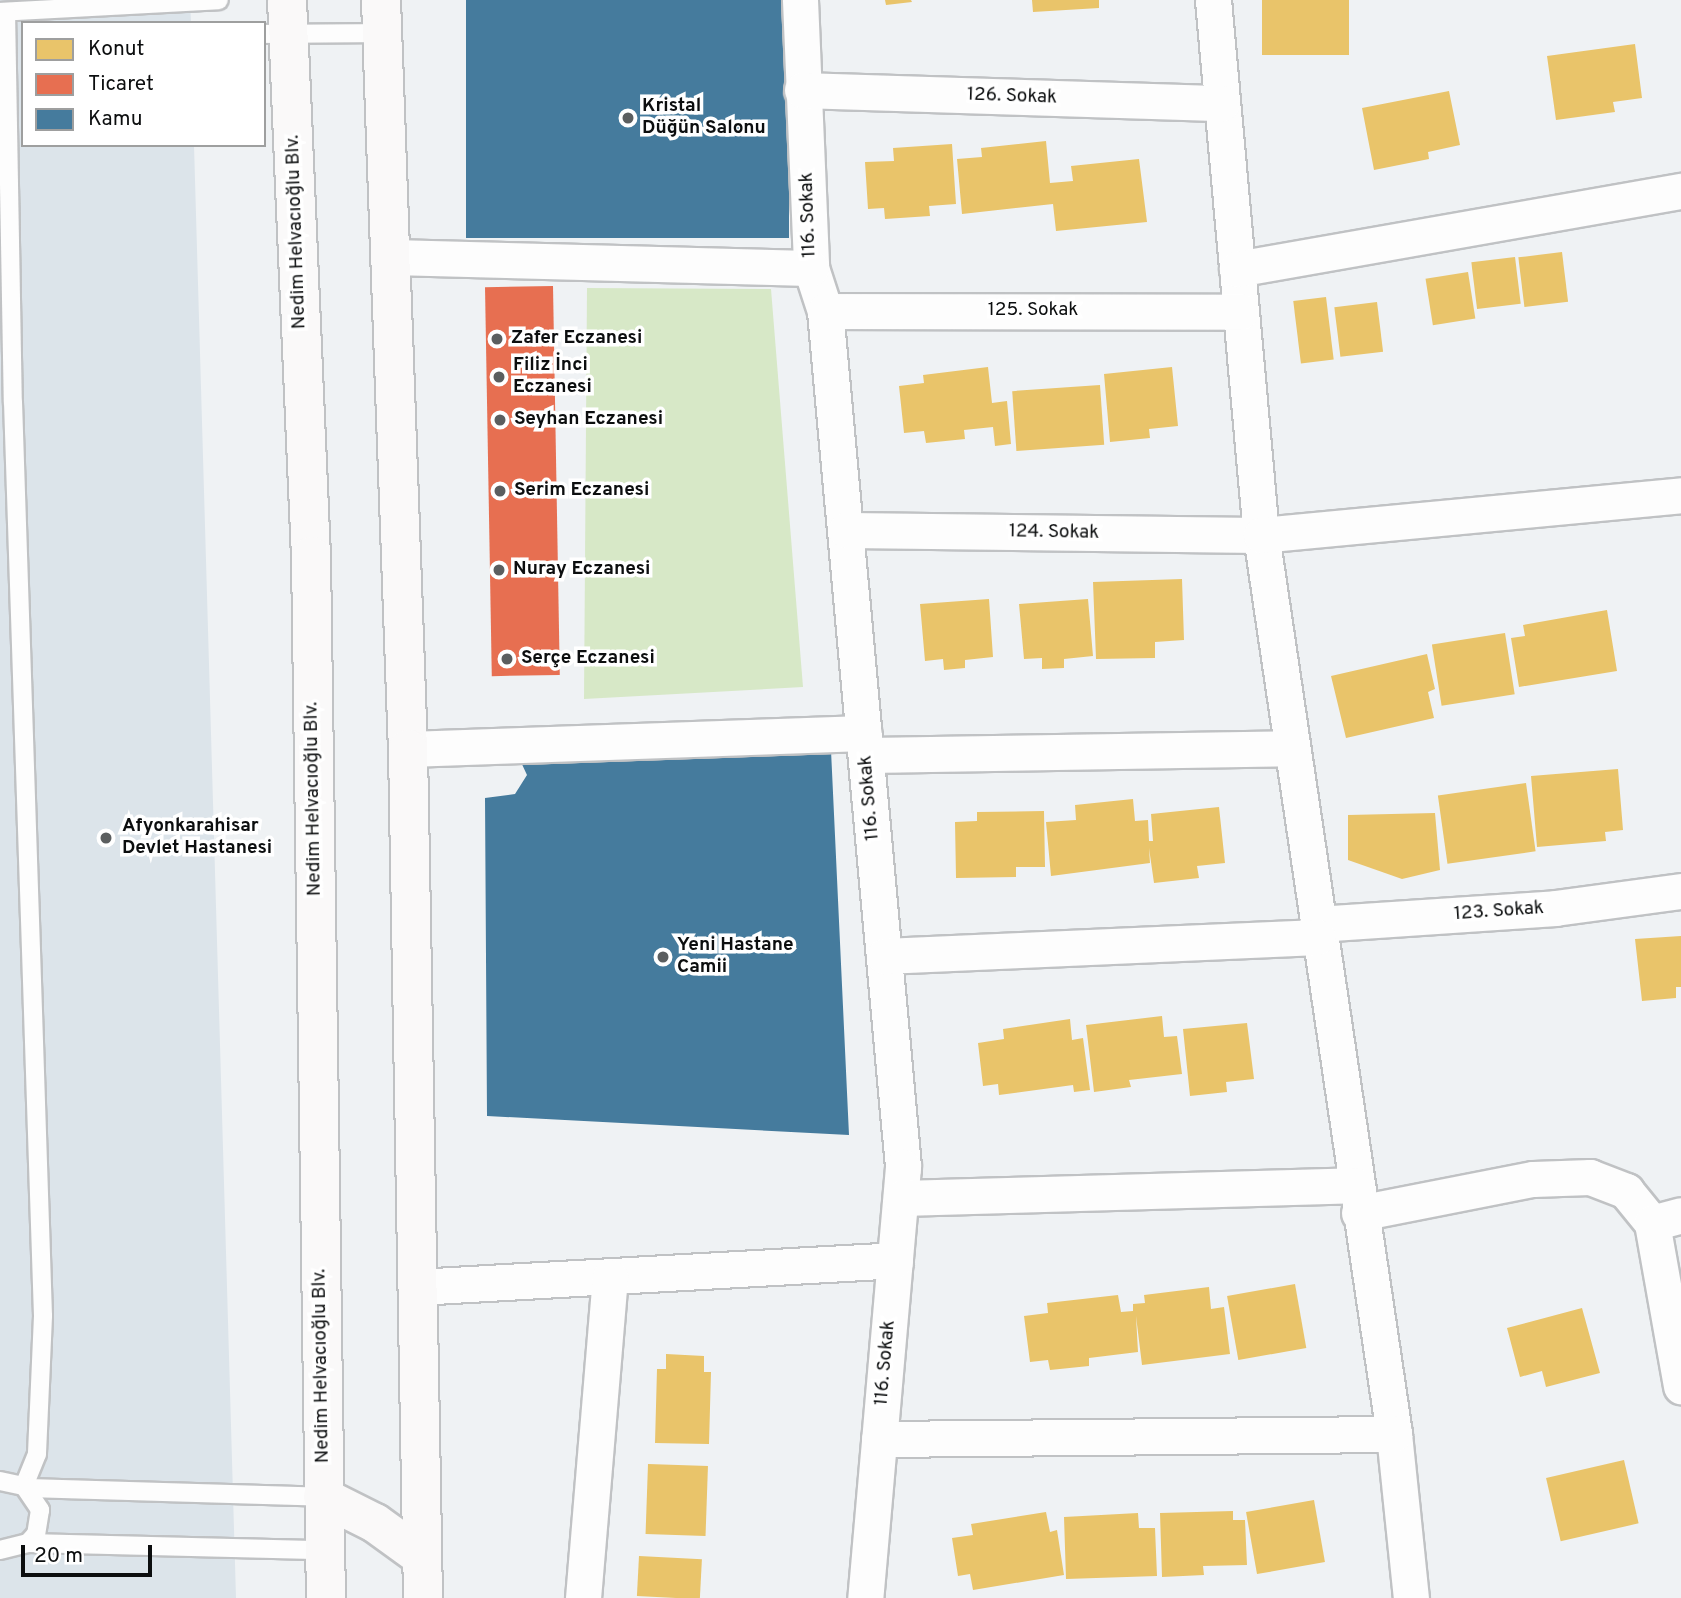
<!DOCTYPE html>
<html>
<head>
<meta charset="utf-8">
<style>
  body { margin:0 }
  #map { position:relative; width:1681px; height:1598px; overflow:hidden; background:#eff2f4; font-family:Overpass,sans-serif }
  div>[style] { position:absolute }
  .built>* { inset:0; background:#dce4ea }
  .green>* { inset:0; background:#d7e8c7 }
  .homes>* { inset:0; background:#e9c46a; transform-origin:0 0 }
  .shops>* { inset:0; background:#e76f51; transform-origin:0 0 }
  .public>* { inset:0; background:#457b9d; transform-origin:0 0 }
  .roads { filter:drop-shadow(2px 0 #c0c2c4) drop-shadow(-2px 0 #c0c2c4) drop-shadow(0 2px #c0c2c4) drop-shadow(0 -2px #c0c2c4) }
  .service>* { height:18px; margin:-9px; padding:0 9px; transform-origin:9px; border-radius:9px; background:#fdfdfd }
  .minor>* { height:35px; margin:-17.5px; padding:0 17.5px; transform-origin:17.5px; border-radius:17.5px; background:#fdfdfd }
  .secondary>* { height:38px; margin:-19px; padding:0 19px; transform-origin:19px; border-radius:19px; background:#faf9f9 }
  .dots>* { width:19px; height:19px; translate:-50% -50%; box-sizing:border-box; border:4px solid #fff; border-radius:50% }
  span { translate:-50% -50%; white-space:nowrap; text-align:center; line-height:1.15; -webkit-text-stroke:7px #fff; paint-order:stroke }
  .street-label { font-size:19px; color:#0c0e0f }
  .poi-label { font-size:19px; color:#0c0e0f; font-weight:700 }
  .left { translate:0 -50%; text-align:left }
  .legend { position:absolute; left:21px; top:21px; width:245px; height:126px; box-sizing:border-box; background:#fff; border:2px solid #9e9f9f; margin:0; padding:9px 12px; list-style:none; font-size:21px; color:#0c0e0f }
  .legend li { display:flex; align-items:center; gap:14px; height:35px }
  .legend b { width:35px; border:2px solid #9e9f9f }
  .scale { position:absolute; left:21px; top:1545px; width:131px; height:32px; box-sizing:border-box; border:4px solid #0c0e0f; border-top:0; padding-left:9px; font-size:21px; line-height:24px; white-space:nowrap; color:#0c0e0f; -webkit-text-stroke:5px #fff; paint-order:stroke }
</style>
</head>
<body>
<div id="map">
  <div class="built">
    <i style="clip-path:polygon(0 0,190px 0,191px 23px,23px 23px,23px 145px,194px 145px,236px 1598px,0 1598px)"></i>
  </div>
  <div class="green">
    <i style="clip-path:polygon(587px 288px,771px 289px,803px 687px,584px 699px)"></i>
  </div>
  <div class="homes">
    <i style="clip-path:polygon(885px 0,911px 0,912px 2px,886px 5px)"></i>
    <i style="clip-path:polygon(1032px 0,1099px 0,1099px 8px,1033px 12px)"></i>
    <i style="left:1262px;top:0;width:87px;height:55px"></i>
    <i style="clip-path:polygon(1635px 44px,1642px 98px,1613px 102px,1615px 112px,1556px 120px,1547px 56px)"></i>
    <i style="clip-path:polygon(1449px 91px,1460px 145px,1428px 152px,1429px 159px,1374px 170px,1362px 108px)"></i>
    <i style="clip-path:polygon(1046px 141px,1050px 183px,1073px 181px,1071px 166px,1139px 159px,1147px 222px,1056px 231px,1053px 204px,962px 214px,957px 159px,982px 157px,981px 148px)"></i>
    <i style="clip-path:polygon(952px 144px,956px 204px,929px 206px,930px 216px,885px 219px,884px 208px,868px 209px,865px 162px,894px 161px,893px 148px)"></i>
    <i style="left:1562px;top:252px;width:50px;height:44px;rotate:83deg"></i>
    <i style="left:1515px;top:257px;width:47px;height:44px;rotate:83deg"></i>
    <i style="left:1468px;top:272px;width:47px;height:43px;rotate:81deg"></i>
    <i style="left:1326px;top:297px;width:63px;height:33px;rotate:83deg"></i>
    <i style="left:1377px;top:302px;width:50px;height:43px;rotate:83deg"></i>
    <i style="clip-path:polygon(988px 367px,992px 403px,1007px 401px,1011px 444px,995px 446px,993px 427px,964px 430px,965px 439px,926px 443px,924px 431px,904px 433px,899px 386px,924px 383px,923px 375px)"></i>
    <i style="clip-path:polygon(1172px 367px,1178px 426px,1149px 429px,1150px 438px,1110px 442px,1104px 374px)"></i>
    <i style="left:1100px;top:385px;width:60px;height:88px;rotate:86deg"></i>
    <i style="clip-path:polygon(1182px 579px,1184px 640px,1155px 642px,1155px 658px,1096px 659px,1093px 582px)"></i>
    <i style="clip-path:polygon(989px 599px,993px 657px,965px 660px,965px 668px,944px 670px,943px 659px,925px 661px,920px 604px)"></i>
    <i style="clip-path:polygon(1088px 599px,1093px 656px,1064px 659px,1064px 668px,1042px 669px,1042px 658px,1024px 659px,1019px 604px)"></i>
    <i style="clip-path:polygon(1607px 610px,1617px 671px,1519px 687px,1511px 638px,1525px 636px,1523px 625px)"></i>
    <i style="left:1505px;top:633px;width:62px;height:74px;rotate:81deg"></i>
    <i style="clip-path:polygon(1427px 654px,1435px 689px,1428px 692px,1434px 718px,1346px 738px,1331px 676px)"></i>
    <i style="clip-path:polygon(1618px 769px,1623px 830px,1605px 832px,1606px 841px,1537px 847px,1531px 776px)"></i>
    <i style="left:1526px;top:783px;width:69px;height:89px;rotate:82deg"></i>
    <i style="clip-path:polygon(1133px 799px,1135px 821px,1148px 820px,1149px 841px,1153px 841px,1151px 814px,1219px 807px,1225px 863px,1197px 866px,1199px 878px,1154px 883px,1149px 848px,1150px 863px,1051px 876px,1046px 822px,1076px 820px,1075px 805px)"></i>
    <i style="clip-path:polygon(1044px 811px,1045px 867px,1016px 867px,1016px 877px,956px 878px,955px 822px,977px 821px,977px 812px)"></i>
    <i style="clip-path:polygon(1435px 813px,1440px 870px,1402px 879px,1348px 860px,1348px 815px)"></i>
    <i style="clip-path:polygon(1681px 936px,1681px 987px,1676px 987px,1676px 998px,1642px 1001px,1635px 939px)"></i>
    <i style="clip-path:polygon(1162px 1016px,1164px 1037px,1177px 1036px,1182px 1074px,1129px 1080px,1131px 1087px,1094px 1092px,1086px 1025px)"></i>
    <i style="clip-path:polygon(1070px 1019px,1072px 1040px,1083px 1038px,1090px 1090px,1074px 1092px,1073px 1085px,999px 1095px,998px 1084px,983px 1086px,978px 1043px,1004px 1039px,1003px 1029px)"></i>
    <i style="clip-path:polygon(1247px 1023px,1254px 1079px,1226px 1082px,1227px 1092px,1190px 1096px,1183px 1029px)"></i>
    <i style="left:1295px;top:1284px;width:65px;height:69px;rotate:80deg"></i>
    <i style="clip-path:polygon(1209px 1287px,1211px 1309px,1224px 1307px,1230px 1354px,1142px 1365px,1136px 1316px,1138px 1352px,1089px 1358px,1089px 1366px,1050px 1370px,1048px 1360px,1030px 1362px,1024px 1316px,1048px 1313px,1047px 1303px,1118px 1295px,1121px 1312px,1133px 1311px,1133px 1304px,1145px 1303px,1144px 1295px)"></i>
    <i style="clip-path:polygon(1582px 1308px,1600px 1373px,1546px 1387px,1542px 1371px,1520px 1377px,1507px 1328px)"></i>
    <i style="clip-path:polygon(666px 1354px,704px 1356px,704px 1372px,711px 1372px,709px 1444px,655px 1443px,657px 1369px,666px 1369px)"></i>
    <i style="left:1624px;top:1460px;width:65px;height:80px;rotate:77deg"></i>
    <i style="left:648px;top:1464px;width:60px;height:70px;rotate:2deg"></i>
    <i style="left:1314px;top:1500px;width:63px;height:69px;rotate:80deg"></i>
    <i style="clip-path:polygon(1233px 1511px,1233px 1520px,1245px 1520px,1247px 1565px,1203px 1566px,1204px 1575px,1162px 1577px,1160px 1513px)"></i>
    <i style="clip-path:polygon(1046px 1512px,1050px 1532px,1057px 1530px,1064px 1575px,973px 1590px,970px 1574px,958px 1576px,952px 1538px,973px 1535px,971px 1524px)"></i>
    <i style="clip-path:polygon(1138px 1513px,1139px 1528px,1155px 1528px,1157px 1576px,1066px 1579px,1064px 1517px)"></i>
    <i style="left:639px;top:1556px;width:63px;height:40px;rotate:3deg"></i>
  </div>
  <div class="shops">
    <i style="left:553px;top:286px;width:389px;height:68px;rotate:89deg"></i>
  </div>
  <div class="public">
    <i style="left:466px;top:0;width:323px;height:238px"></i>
    <i style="clip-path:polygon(831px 750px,849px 1135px,487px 1116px,485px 798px,515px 794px,527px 775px,520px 760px)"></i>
  </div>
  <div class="roads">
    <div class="service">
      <i style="left:0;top:12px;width:219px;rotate:-3.1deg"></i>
      <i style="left:6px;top:12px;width:390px;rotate:89deg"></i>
      <i style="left:13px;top:402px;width:914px;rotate:88.12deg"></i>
      <i style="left:43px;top:1316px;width:138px;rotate:92.5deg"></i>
      <i style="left:37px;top:1454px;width:35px;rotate:112deg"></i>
      <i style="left:264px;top:34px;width:118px;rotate:-0.5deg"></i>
      <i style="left:0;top:1481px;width:25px;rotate:12deg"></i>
      <i style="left:24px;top:1486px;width:29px;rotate:56deg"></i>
      <i style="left:40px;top:1510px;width:24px;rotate:99deg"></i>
      <i style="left:36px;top:1534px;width:12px;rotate:132deg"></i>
      <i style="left:28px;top:1543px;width:29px;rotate:166deg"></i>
      <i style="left:28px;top:1488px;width:295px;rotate:1.7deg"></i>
      <i style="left:28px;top:1543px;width:296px;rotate:1.4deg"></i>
    </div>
    <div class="minor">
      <i style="left:800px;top:0;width:268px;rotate:87.6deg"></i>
      <i style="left:811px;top:268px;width:45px;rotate:72deg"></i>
      <i style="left:825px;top:311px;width:860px;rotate:84.79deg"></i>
      <i style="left:903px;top:1167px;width:433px;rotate:95deg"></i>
      <i style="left:1213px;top:0;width:537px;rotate:84.87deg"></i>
      <i style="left:1261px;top:535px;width:909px;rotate:81.58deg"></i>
      <i style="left:1394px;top:1434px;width:165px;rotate:84.1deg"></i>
      <i style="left:802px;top:90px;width:420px;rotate:1.8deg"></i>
      <i style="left:391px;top:257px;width:420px;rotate:1.5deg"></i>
      <i style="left:1237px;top:269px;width:451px;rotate:-10deg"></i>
      <i style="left:825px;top:311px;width:416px;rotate:0.1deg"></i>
      <i style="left:846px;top:530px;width:415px;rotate:0.7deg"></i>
      <i style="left:1261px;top:535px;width:422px;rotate:-5.4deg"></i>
      <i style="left:408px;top:749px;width:456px;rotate:-2deg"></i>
      <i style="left:866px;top:755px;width:425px;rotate:-0.9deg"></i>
      <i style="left:1317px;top:924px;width:239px;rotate:-3.8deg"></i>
      <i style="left:1555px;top:908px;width:127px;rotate:-7.7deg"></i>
      <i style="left:884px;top:956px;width:434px;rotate:-2.5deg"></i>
      <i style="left:901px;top:1198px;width:454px;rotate:-1.6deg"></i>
      <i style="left:1359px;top:1213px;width:177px;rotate:-11.1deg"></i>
      <i style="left:1533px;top:1179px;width:57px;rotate:-2deg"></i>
      <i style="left:1590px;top:1177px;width:39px;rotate:21deg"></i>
      <i style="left:1626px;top:1191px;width:41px;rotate:50.9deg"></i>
      <i style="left:1652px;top:1223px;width:166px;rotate:79.9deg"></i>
      <i style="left:1652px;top:1223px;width:30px;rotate:-15deg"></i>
      <i style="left:416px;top:1287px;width:480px;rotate:-3.2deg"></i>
      <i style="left:879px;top:1439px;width:515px;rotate:-0.56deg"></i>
      <i style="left:583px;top:1598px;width:322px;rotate:-85.2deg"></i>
    </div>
    <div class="secondary">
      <i style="left:287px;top:0;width:557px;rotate:87.53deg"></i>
      <i style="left:311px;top:556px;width:1042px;rotate:89.18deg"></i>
      <i style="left:381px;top:0;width:749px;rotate:87.94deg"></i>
      <i style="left:408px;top:749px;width:849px;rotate:88.99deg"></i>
      <i style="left:323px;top:1497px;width:58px;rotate:26.6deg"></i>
      <i style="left:375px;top:1523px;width:58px;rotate:35.9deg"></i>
    </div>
  </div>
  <div class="dots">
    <i style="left:628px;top:118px;background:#5b5e5f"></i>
    <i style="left:497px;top:339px;background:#5b5e5f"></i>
    <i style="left:499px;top:377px;background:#5b5e5f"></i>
    <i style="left:500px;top:420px;background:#5b5e5f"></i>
    <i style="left:500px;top:491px;background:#5b5e5f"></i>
    <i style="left:499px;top:570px;background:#5b5e5f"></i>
    <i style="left:507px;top:659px;background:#5b5e5f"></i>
    <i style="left:106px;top:838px;background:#5b5e5f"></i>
    <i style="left:663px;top:957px;background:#5b5e5f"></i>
  </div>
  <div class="street-label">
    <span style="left:1012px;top:97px;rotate:2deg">126. Sokak</span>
    <span style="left:809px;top:215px;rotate:-92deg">116. Sokak</span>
    <span style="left:297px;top:232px;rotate:-92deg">Nedim Helvacıoğlu Blv.</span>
    <span style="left:1033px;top:311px">125. Sokak</span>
    <span style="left:1054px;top:533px;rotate:1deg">124. Sokak</span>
    <span style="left:870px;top:798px;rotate:-95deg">116. Sokak</span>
    <span style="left:314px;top:799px;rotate:-91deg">Nedim Helvacıoğlu Blv.</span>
    <span style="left:1499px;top:912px;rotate:-4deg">123. Sokak</span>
    <span style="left:886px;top:1363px;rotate:-85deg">116. Sokak</span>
    <span style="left:322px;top:1366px;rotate:-91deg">Nedim Helvacıoğlu Blv.</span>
  </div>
  <div class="poi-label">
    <span class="left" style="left:642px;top:118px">Kristal<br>Düğün Salonu</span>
    <span class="left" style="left:511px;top:339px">Zafer Eczanesi</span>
    <span class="left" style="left:513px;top:377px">Filiz İnci<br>Eczanesi</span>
    <span class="left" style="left:514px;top:420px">Seyhan Eczanesi</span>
    <span class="left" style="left:514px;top:491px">Serim Eczanesi</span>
    <span class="left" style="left:513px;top:570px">Nuray Eczanesi</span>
    <span class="left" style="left:521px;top:659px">Serçe Eczanesi</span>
    <span class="left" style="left:122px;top:838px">Afyonkarahisar<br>Devlet Hastanesi</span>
    <span class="left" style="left:677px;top:957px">Yeni Hastane<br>Camii</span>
  </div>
  <ul class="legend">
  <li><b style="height:19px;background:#e9c46a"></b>Konut</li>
  <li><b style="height:19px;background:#e76f51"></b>Ticaret</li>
  <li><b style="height:19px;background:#457b9d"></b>Kamu</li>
  </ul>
  <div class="scale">20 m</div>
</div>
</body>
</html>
